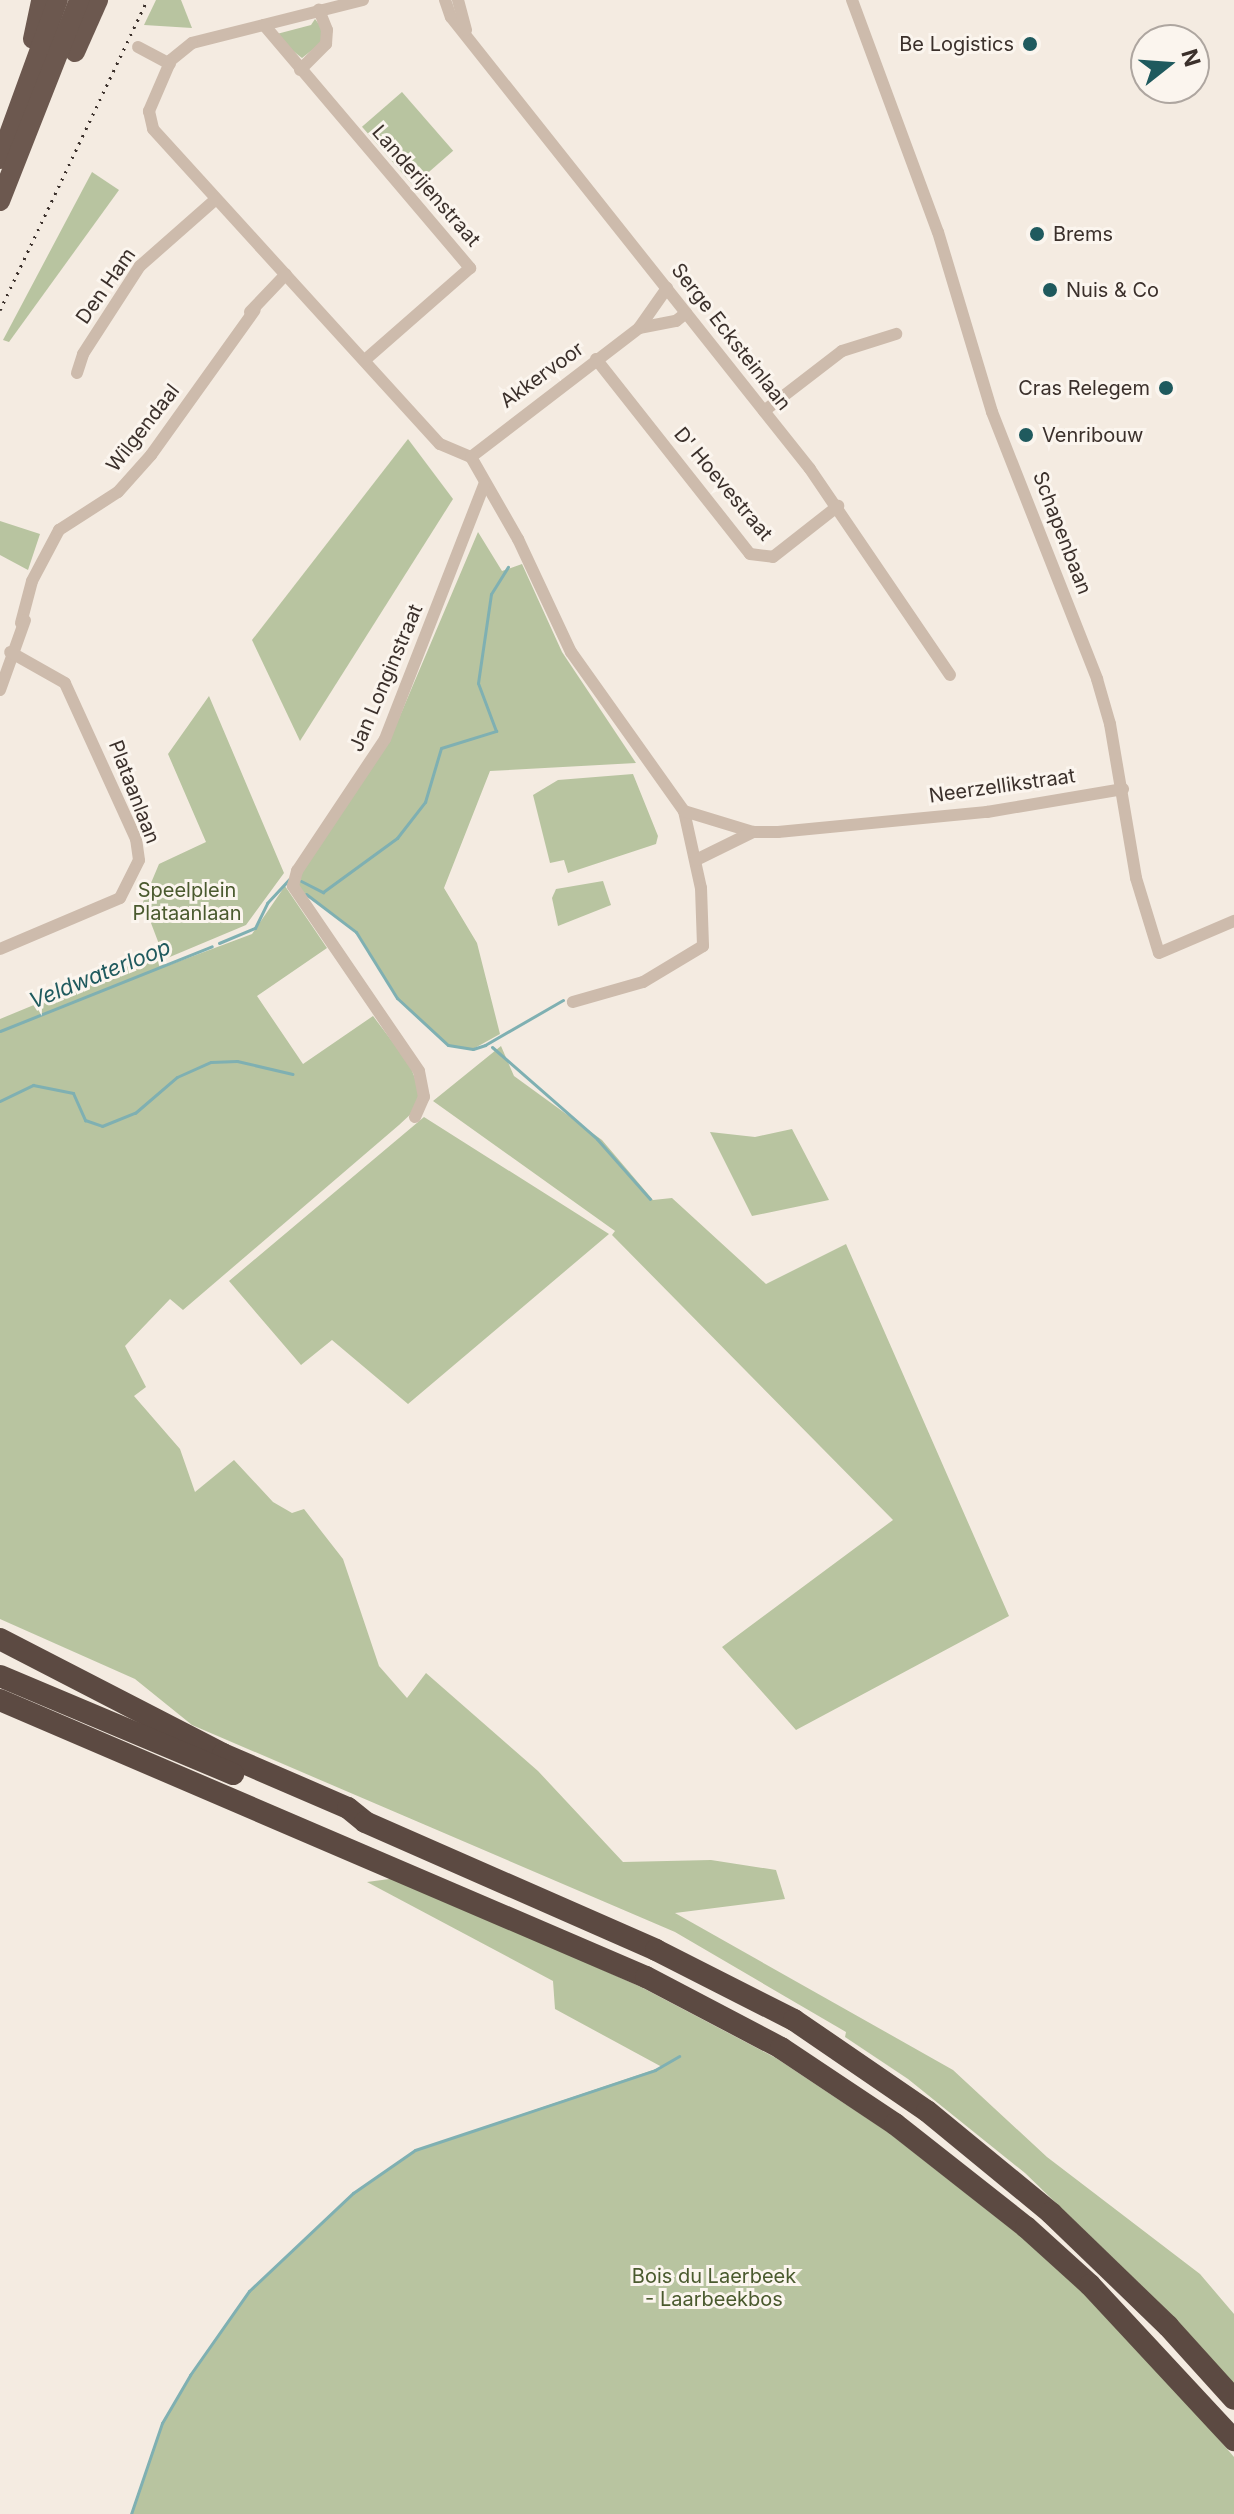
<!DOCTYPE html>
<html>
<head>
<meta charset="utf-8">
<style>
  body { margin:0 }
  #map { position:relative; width:1234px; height:2514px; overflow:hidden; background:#f4ebe1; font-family:Inter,sans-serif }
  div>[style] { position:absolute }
  .green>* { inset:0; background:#b8c4a0; transform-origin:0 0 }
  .stream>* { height:3px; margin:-1.5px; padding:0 1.5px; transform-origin:1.5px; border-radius:1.5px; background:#7fb0b2 }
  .minor>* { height:12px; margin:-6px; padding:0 6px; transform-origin:6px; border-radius:6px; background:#cdbbac }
  .trunk>* { height:20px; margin:-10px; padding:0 10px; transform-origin:10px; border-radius:10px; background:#6c584f }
  .motorway>* { height:22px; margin:-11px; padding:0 11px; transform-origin:11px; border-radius:11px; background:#5c4a42 }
  .rail>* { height:3px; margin-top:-1.5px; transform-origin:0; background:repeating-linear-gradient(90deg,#3b302b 0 2px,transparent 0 8px) }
  .dots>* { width:22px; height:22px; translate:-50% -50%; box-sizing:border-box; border:4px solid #fbf5ee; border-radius:50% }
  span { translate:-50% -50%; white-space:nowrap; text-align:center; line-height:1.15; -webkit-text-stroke:6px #fbf5ee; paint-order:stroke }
  .poi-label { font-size:20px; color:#3b302b }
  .right { translate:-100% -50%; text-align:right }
  .left { translate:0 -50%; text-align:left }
  .street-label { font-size:20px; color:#3b302b }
  .park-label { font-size:20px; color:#4a5a2e }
  .water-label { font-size:22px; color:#1f5a5e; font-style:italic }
  .north { position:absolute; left:1130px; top:24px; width:80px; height:80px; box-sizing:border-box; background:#fbf5ee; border:2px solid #aea6a0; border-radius:50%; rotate:73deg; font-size:22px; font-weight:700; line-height:32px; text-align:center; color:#3b302b }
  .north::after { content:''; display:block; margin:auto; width:28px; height:36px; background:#1f5a5e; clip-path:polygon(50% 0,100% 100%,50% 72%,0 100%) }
</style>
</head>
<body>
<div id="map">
  <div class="green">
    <i style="clip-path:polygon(156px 0,181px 0,192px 28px,144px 25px)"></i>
    <i style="clip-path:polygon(315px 19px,322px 28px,321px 43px,302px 58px,273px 35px,311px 25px)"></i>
    <i style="left:402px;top:92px;width:78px;height:53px;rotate:49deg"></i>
    <i style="clip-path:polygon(92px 172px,119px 190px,9px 342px,3px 340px)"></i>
    <i style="clip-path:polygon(408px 439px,453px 499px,300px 741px,252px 640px)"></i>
    <i style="clip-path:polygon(0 521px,40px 534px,28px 570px,0 555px)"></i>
    <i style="clip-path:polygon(478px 532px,502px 571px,522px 564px,562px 652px,636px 763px,490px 771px,444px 888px,477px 943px,500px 1034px,473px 1049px,448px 1045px,397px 998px,356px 932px,297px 889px,296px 881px,388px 744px)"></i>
    <i style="clip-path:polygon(209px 696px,284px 873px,246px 925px,165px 959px,164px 967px,252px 934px,285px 886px,327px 948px,257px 996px,303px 1064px,373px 1016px,410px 1065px,420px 1092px,413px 1112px,399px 1125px,183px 1310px,170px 1299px,125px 1346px,146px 1387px,134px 1396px,180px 1449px,195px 1492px,234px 1460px,273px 1502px,292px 1513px,304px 1509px,343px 1559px,379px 1666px,407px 1698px,426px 1673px,538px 1771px,623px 1862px,711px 1860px,776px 1870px,785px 1899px,675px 1913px,953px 2070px,1047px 2157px,1200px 2274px,1234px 2314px,1234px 2384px,1175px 2318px,1025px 2173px,908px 2079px,845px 2037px,846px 2032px,675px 1932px,192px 1725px,135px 1679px,0 1619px,0 1019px,162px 952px,143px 902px,159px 864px,206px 842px,168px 754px)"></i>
    <i style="clip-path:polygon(633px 774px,658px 836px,656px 844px,568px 873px,564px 860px,550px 863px,533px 795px,558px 780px)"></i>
    <i style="clip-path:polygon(603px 881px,611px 905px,558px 926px,552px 898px,556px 889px)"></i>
    <i style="clip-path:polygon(501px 1046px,514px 1076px,602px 1140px,653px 1200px,672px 1198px,766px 1284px,846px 1244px,1009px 1616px,796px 1730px,722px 1647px,893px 1520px,612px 1235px,615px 1231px,433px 1101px)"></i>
    <i style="clip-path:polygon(424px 1117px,609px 1234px,408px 1404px,332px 1340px,301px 1365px,229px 1281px)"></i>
    <i style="clip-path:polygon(792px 1129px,829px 1200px,752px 1216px,710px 1132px,755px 1137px)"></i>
    <i style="clip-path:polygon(397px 1878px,641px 1987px,776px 2058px,889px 2133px,1019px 2235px,1083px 2293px,1209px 2428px,1234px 2457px,1234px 2514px,131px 2514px,162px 2423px,190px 2375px,250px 2291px,353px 2193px,415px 2150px,662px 2067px,555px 2009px,553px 1981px,367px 1882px)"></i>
  </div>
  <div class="stream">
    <i style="left:301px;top:881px;width:25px;rotate:27deg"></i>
    <i style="left:323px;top:892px;width:92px;rotate:-36.1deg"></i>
    <i style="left:397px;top:838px;width:46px;rotate:-52.1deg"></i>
    <i style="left:425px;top:802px;width:56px;rotate:-73.5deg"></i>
    <i style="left:441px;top:748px;width:58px;rotate:-17.2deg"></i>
    <i style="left:496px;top:731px;width:51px;rotate:-110.6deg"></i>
    <i style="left:478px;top:683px;width:90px;rotate:-81.7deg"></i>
    <i style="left:491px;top:594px;width:32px;rotate:-58deg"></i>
    <i style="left:306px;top:894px;width:63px;rotate:37.2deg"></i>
    <i style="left:356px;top:932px;width:78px;rotate:58.2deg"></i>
    <i style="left:397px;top:998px;width:69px;rotate:42.7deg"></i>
    <i style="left:448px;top:1045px;width:25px;rotate:9deg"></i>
    <i style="left:473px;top:1049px;width:13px;rotate:-18deg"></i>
    <i style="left:485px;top:1045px;width:90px;rotate:-30deg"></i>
    <i style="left:219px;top:943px;width:39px;rotate:-23deg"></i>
    <i style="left:255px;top:928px;width:28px;rotate:-64deg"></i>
    <i style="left:267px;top:903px;width:33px;rotate:-47deg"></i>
    <i style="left:0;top:1031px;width:228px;rotate:-21.8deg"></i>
    <i style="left:492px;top:1047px;width:140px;rotate:41.2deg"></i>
    <i style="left:597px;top:1139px;width:80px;rotate:48.5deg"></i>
    <i style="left:0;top:1101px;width:37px;rotate:-26deg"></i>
    <i style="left:33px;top:1085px;width:41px;rotate:11.3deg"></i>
    <i style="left:73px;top:1093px;width:30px;rotate:66deg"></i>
    <i style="left:85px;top:1120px;width:18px;rotate:19deg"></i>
    <i style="left:102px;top:1126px;width:35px;rotate:-22deg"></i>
    <i style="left:135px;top:1113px;width:55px;rotate:-40.6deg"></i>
    <i style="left:177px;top:1077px;width:37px;rotate:-24deg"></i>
    <i style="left:211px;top:1062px;width:26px;rotate:-2deg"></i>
    <i style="left:237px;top:1061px;width:57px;rotate:13.1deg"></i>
    <i style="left:131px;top:2514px;width:96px;rotate:-71.2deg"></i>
    <i style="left:162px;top:2423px;width:56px;rotate:-59.7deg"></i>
    <i style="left:190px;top:2375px;width:103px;rotate:-54.9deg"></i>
    <i style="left:249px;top:2291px;width:143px;rotate:-43.3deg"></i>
    <i style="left:353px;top:2193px;width:75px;rotate:-34.7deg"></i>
    <i style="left:415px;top:2150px;width:253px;rotate:-18.4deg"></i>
    <i style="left:655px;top:2070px;width:28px;rotate:-30deg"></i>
  </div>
  <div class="minor">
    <i style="left:363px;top:0;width:176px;rotate:165.9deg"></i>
    <i style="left:192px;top:43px;width:27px;rotate:141deg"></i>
    <i style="left:171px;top:60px;width:56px;rotate:113.3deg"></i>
    <i style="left:149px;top:111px;width:18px;rotate:77deg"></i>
    <i style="left:153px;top:129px;width:426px;rotate:47.7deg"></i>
    <i style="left:440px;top:444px;width:34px;rotate:23deg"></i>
    <i style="left:471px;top:457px;width:95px;rotate:60.2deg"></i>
    <i style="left:518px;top:539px;width:125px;rotate:64.9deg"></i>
    <i style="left:571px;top:652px;width:195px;rotate:54.6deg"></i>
    <i style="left:684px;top:811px;width:79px;rotate:77.6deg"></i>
    <i style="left:701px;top:888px;width:58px;rotate:88deg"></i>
    <i style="left:703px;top:946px;width:70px;rotate:149deg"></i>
    <i style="left:643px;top:982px;width:73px;rotate:164.1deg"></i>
    <i style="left:445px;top:0;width:18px;rotate:71deg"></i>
    <i style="left:451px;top:17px;width:577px;rotate:51.54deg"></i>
    <i style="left:810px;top:469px;width:249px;rotate:55.8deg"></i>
    <i style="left:458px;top:0;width:31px;rotate:75deg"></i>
    <i style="left:852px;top:0;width:247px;rotate:69.7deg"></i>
    <i style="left:938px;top:232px;width:188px;rotate:73.3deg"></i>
    <i style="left:992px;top:412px;width:287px;rotate:68.5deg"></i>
    <i style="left:1097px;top:679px;width:47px;rotate:73.9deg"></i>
    <i style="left:1110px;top:724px;width:156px;rotate:80.4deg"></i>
    <i style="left:1136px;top:878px;width:78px;rotate:73deg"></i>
    <i style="left:1159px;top:953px;width:82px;rotate:-23.1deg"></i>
    <i style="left:264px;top:25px;width:319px;rotate:49.7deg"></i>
    <i style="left:470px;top:268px;width:140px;rotate:138.8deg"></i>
    <i style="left:138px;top:47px;width:36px;rotate:28deg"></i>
    <i style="left:300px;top:70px;width:37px;rotate:-45deg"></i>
    <i style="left:326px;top:44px;width:14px;rotate:-86deg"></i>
    <i style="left:327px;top:30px;width:22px;rotate:-112deg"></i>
    <i style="left:250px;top:312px;width:52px;rotate:-46.5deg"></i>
    <i style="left:639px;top:328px;width:38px;rotate:-11deg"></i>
    <i style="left:676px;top:321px;width:13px;rotate:-39deg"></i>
    <i style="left:596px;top:359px;width:248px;rotate:51.7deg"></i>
    <i style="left:750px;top:554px;width:23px;rotate:7deg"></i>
    <i style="left:773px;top:557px;width:83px;rotate:-38.1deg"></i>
    <i style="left:77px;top:373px;width:20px;rotate:-72deg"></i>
    <i style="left:83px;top:354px;width:105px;rotate:-57.1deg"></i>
    <i style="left:140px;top:266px;width:101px;rotate:-41.4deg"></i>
    <i style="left:764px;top:411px;width:98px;rotate:-37.6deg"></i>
    <i style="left:842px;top:351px;width:57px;rotate:-17.5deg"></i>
    <i style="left:471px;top:457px;width:212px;rotate:-37.5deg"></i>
    <i style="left:639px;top:328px;width:49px;rotate:-55deg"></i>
    <i style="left:21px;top:623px;width:43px;rotate:-75.3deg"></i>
    <i style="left:32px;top:581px;width:58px;rotate:-62.1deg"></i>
    <i style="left:59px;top:530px;width:70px;rotate:-32.8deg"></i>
    <i style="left:118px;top:492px;width:50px;rotate:-48.3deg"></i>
    <i style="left:151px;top:455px;width:178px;rotate:-54.4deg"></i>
    <i style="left:0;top:690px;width:74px;rotate:-70.3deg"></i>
    <i style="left:684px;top:811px;width:72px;rotate:16.9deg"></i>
    <i style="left:753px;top:832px;width:25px"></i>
    <i style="left:778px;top:832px;width:210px;rotate:-5.5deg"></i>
    <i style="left:987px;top:812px;width:138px;rotate:-9.6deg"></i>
    <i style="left:696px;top:860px;width:64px;rotate:-26.2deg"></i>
    <i style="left:0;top:949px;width:130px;rotate:-23deg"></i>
    <i style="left:120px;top:898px;width:42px;rotate:-63.4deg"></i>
    <i style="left:139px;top:860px;width:21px;rotate:-98deg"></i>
    <i style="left:136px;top:839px;width:171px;rotate:-114.5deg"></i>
    <i style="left:65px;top:683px;width:63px;rotate:-150.6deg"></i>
    <i style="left:415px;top:1117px;width:22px;rotate:-66deg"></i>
    <i style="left:424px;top:1097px;width:26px;rotate:-101deg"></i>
    <i style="left:419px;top:1071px;width:224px;rotate:-124.3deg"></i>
    <i style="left:293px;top:886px;width:16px;rotate:-75deg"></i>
    <i style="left:297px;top:871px;width:159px;rotate:-56.3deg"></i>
    <i style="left:385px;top:739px;width:273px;rotate:-68.7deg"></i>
  </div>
  <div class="trunk">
    <i style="left:33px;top:39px;width:40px;rotate:-78deg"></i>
    <i style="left:75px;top:52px;width:57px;rotate:-66.1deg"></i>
    <i style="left:0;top:159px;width:169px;rotate:-70deg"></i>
    <i style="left:0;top:201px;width:216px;rotate:-68.5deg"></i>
  </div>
  <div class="motorway">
    <i style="left:0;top:1639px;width:251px;rotate:27.3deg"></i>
    <i style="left:223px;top:1754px;width:136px;rotate:23.4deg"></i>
    <i style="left:348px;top:1808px;width:22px;rotate:39deg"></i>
    <i style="left:365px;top:1822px;width:318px;rotate:23.7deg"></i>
    <i style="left:656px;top:1950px;width:155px;rotate:26.9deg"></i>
    <i style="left:794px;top:2020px;width:161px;rotate:34.4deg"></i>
    <i style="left:927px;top:2111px;width:161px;rotate:39.4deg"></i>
    <i style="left:1051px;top:2213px;width:163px;rotate:44deg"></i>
    <i style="left:1168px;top:2326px;width:98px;rotate:47.9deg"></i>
    <i style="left:0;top:1676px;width:253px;rotate:22.8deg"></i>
    <i style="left:0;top:1700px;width:703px;rotate:23.21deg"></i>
    <i style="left:646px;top:1977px;width:153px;rotate:27.7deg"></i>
    <i style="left:781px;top:2048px;width:137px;rotate:33.7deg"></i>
    <i style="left:895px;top:2124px;width:167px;rotate:38.2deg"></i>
    <i style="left:1026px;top:2227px;width:86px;rotate:42.2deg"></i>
    <i style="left:1090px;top:2285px;width:212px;rotate:47.1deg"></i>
  </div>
  <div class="rail">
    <i style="left:0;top:310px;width:343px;rotate:-64.6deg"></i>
  </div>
  <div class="dots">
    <i style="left:1030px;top:44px;background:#1f5a5e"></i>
    <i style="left:1037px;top:234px;background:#1f5a5e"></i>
    <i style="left:1050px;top:290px;background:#1f5a5e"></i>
    <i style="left:1166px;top:388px;background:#1f5a5e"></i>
    <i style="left:1026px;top:435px;background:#1f5a5e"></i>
  </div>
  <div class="poi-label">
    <span class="right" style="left:1014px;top:44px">Be Logistics</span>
    <span class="left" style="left:1053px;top:234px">Brems</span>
    <span class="left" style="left:1066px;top:290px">Nuis &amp; Co</span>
    <span class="right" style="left:1150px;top:388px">Cras Relegem</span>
    <span class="left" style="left:1042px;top:435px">Venribouw</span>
  </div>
  <div class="street-label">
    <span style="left:426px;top:186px;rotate:49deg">Landerijenstraat</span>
    <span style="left:106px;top:286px;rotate:-55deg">Den Ham</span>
    <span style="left:731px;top:337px;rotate:52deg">Serge Ecksteinlaan</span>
    <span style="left:542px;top:375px;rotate:-36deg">Akkervoor</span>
    <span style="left:143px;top:428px;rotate:-52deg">Wilgendaal</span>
    <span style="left:723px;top:484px;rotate:50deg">D' Hoevestraat</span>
    <span style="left:1062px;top:533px;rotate:69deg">Schapenbaan</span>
    <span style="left:386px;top:678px;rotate:-67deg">Jan Longinstraat</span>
    <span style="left:1002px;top:786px;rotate:-8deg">Neerzellikstraat</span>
    <span style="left:134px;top:792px;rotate:69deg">Plataanlaan</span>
  </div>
  <div class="park-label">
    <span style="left:187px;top:902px">Speelplein<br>Plataanlaan</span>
    <span style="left:714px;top:2288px">Bois du Laerbeek<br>- Laarbeekbos</span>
  </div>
  <div class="water-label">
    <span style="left:100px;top:974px;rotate:-22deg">Veldwaterloop</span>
  </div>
  <div class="north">N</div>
</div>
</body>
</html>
